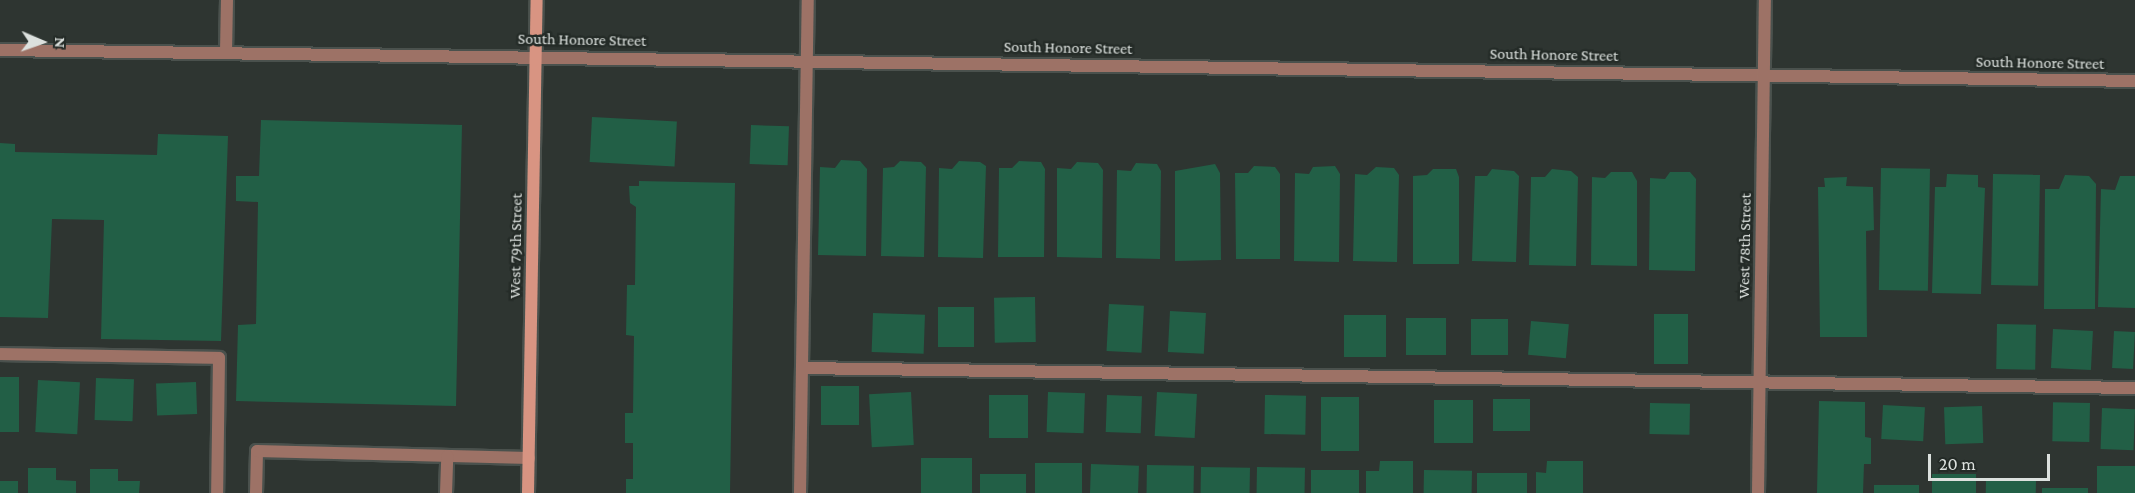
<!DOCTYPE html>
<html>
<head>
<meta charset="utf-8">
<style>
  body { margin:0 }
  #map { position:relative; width:2135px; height:493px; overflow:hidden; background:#2e3531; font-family:"Crimson Pro",serif }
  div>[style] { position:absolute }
  .building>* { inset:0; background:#225f46; transform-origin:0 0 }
  .roads { filter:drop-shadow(2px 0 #4a514d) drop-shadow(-2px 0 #4a514d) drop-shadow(0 2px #4a514d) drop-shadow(0 -2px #4a514d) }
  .service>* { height:12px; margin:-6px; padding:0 6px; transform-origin:6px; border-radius:6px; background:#9d7266 }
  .minor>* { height:12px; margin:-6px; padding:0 6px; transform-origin:6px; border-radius:6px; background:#9d7266 }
  .secondary>* { height:12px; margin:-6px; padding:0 6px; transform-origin:6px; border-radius:6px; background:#d89482 }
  span { translate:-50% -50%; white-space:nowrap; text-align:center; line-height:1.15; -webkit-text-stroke:5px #242b27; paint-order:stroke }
  .street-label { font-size:16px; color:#dce1de }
  .north { position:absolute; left:12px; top:12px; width:60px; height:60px; -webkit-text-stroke:4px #242b27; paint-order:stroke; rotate:92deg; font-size:16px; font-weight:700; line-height:24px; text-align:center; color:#dce1de }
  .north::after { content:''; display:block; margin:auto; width:21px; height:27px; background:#dce1de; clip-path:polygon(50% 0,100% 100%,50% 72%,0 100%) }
  .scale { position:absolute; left:1928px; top:454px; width:122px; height:27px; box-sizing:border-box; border:3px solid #dce1de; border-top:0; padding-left:8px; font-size:18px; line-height:21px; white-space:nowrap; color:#dce1de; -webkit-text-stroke:4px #242b27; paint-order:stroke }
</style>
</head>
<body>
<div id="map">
  <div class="building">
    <i style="left:592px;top:117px;width:85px;height:45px;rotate:3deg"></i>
    <i style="clip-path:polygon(261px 120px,462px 125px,456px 406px,236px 401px,238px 325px,256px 324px,258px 202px,236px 201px,236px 176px,259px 176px)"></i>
    <i style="left:751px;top:125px;width:38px;height:39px;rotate:2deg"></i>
    <i style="clip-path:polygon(158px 134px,228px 136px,221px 341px,101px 339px,104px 220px,52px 219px,48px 318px,0 317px,0 143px,15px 144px,15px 152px,157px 155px)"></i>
    <i style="clip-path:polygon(841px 160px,860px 161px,867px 169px,866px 256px,818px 255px,820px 167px,835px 168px)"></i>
    <i style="clip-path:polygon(900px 161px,921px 162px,926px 167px,924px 257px,881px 256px,883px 168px,894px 167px)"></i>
    <i style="clip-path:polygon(959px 161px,980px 162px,986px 166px,983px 258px,938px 257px,939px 168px,952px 169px)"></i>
    <i style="clip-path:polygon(1019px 161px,1041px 162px,1045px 169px,1044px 257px,998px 257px,999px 168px,1012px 168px)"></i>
    <i style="clip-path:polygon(1077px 162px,1098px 163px,1103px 170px,1102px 258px,1057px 257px,1057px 168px,1071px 169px)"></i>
    <i style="clip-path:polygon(1136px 163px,1157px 164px,1161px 171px,1160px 259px,1116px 258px,1117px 170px,1131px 171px)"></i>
    <i style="clip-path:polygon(1215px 164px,1220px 173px,1221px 260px,1175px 261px,1175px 171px)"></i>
    <i style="clip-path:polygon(1254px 166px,1275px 167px,1280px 174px,1280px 259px,1236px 259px,1235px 173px,1248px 173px)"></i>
    <i style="clip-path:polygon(1335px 166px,1340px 174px,1339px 262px,1294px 261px,1295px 173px,1309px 174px,1313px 167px)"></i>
    <i style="clip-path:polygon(1376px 167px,1394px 168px,1399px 175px,1397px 262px,1353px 261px,1355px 174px,1367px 175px)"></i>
    <i style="left:1881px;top:168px;width:49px;height:122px;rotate:1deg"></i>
    <i style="clip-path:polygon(1433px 169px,1456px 169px,1459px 177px,1459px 264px,1413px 264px,1413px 176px,1427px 175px)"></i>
    <i style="clip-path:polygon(1492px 169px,1514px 171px,1519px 176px,1516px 262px,1472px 261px,1475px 176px,1487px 176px)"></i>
    <i style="clip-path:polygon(1552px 169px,1571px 171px,1578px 177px,1576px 266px,1529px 265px,1531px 177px,1545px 177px)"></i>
    <i style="clip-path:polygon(1611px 172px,1632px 172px,1637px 181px,1637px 266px,1591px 265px,1592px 177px,1605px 178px)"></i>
    <i style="clip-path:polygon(1670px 172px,1690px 172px,1696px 179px,1695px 271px,1649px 270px,1650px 178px,1665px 179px)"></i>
    <i style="clip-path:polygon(1947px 174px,1978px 175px,1978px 187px,1985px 188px,1981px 294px,1932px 293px,1935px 187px,1946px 187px)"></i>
    <i style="left:1993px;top:174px;width:47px;height:111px;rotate:1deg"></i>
    <i style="clip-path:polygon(2065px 175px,2089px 176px,2096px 184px,2095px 309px,2044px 309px,2045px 189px,2059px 189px)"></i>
    <i style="clip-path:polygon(2120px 176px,2135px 176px,2135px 308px,2098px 307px,2101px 189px,2115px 190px)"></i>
    <i style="clip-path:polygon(1847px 177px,1846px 186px,1873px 187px,1874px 230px,1866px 231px,1867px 337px,1820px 337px,1818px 187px,1825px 187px,1824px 178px)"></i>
    <i style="clip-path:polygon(639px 181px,735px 183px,730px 493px,626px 493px,626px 479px,633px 479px,633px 443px,625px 443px,625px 413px,633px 413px,634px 336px,626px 335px,627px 285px,635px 285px,636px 207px,630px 203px,629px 186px,639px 186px)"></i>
    <i style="left:1035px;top:297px;width:45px;height:41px;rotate:89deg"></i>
    <i style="left:1109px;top:304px;width:35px;height:47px;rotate:3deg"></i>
    <i style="left:938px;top:307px;width:36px;height:40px"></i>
    <i style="left:1170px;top:311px;width:36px;height:41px;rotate:3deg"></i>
    <i style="left:873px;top:313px;width:52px;height:39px;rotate:2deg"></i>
    <i style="left:1654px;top:314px;width:34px;height:50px"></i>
    <i style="left:1386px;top:315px;width:42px;height:42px;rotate:90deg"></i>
    <i style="left:1406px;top:318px;width:40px;height:37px"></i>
    <i style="left:1471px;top:319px;width:37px;height:36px"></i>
    <i style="left:1531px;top:321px;width:38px;height:34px;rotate:5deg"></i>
    <i style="left:1997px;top:324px;width:39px;height:45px;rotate:1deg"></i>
    <i style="left:2053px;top:329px;width:40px;height:39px;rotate:3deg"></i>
    <i style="left:2114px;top:331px;width:21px;height:37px;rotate:3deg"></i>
    <i style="left:0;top:377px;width:19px;height:55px"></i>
    <i style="left:96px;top:378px;width:38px;height:42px;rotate:2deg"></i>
    <i style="left:38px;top:380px;width:42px;height:52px;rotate:3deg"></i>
    <i style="left:196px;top:382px;width:32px;height:40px;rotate:88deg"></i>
    <i style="left:821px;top:386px;width:38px;height:39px"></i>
    <i style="left:911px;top:392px;width:53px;height:42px;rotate:87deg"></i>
    <i style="left:1048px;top:392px;width:37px;height:40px;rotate:2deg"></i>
    <i style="left:1157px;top:392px;width:40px;height:44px;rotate:3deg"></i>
    <i style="left:1028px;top:395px;width:43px;height:39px;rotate:90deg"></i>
    <i style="left:1107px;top:395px;width:35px;height:37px;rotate:2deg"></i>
    <i style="left:1265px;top:395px;width:41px;height:39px;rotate:1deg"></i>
    <i style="left:1321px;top:397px;width:38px;height:54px"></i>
    <i style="left:1493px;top:399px;width:37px;height:32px"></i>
    <i style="left:1434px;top:400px;width:39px;height:43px"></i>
    <i style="clip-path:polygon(1819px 401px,1865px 402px,1865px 437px,1871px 438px,1871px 464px,1864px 464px,1863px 493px,1817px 493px)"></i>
    <i style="left:1650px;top:403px;width:40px;height:31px;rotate:1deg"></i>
    <i style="left:2090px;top:403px;width:39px;height:37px;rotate:91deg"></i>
    <i style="left:1883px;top:405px;width:42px;height:34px;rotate:3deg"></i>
    <i style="left:1982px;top:406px;width:37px;height:38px;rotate:88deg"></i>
    <i style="left:2102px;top:408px;width:33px;height:41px;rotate:2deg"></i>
    <i style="left:921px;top:458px;width:51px;height:35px"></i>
    <i style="clip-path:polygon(1380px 461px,1413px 461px,1413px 493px,1366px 493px,1366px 471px,1379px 471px)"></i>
    <i style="clip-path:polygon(1547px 461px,1583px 461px,1583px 493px,1536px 493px,1536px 472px,1546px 473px)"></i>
    <i style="left:1035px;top:463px;width:47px;height:30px"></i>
    <i style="left:1091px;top:464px;width:48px;height:29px;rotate:2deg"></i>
    <i style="left:1147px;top:465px;width:47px;height:28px;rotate:1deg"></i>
    <i style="left:2097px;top:466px;width:38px;height:27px"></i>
    <i style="left:1201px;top:467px;width:49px;height:26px;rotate:1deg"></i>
    <i style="left:1257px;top:467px;width:48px;height:26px;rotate:1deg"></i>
    <i style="clip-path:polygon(28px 468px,56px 468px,56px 480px,76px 481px,76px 493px,28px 493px)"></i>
    <i style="clip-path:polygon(90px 469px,118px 469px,118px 481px,140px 481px,139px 493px,90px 493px)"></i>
    <i style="left:1311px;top:470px;width:48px;height:23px"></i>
    <i style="left:1424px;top:470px;width:48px;height:23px;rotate:1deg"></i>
    <i style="left:1477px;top:473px;width:50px;height:20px"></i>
    <i style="left:980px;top:474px;width:46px;height:19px"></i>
    <i style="left:1932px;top:474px;width:44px;height:19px"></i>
    <i style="left:1986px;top:479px;width:50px;height:14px;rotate:1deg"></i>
    <i style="left:0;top:481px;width:18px;height:12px"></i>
    <i style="left:1874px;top:485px;width:45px;height:8px"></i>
    <i style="left:2042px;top:488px;width:46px;height:5px"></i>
  </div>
  <div class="roads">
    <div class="service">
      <i style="left:226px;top:52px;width:52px;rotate:-88.9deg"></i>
      <i style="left:0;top:354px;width:219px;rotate:1deg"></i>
      <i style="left:219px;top:358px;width:135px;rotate:90.8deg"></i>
      <i style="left:802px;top:368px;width:1333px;rotate:0.86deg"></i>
      <i style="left:256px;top:493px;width:42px;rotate:-88.6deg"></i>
      <i style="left:257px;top:451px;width:272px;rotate:1.5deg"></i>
      <i style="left:446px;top:493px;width:37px;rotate:-88deg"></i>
      <i style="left:800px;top:493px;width:493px;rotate:-89.1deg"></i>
    </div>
    <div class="minor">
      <i style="left:0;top:50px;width:2135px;rotate:0.83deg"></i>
      <i style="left:1758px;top:493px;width:493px;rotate:-89.2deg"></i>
    </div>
    <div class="secondary">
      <i style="left:528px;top:493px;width:493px;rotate:-89deg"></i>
    </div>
  </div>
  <div class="street-label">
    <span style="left:582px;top:40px;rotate:1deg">South Honore Street</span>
    <span style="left:1068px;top:48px;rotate:1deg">South Honore Street</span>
    <span style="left:1554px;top:55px;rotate:1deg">South Honore Street</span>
    <span style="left:2040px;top:63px;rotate:1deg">South Honore Street</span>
    <span style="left:516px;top:246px;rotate:-89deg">West 79th Street</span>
    <span style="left:1745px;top:246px;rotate:-89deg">West 78th Street</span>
  </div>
  <div class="north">N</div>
  <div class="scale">20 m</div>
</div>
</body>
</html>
